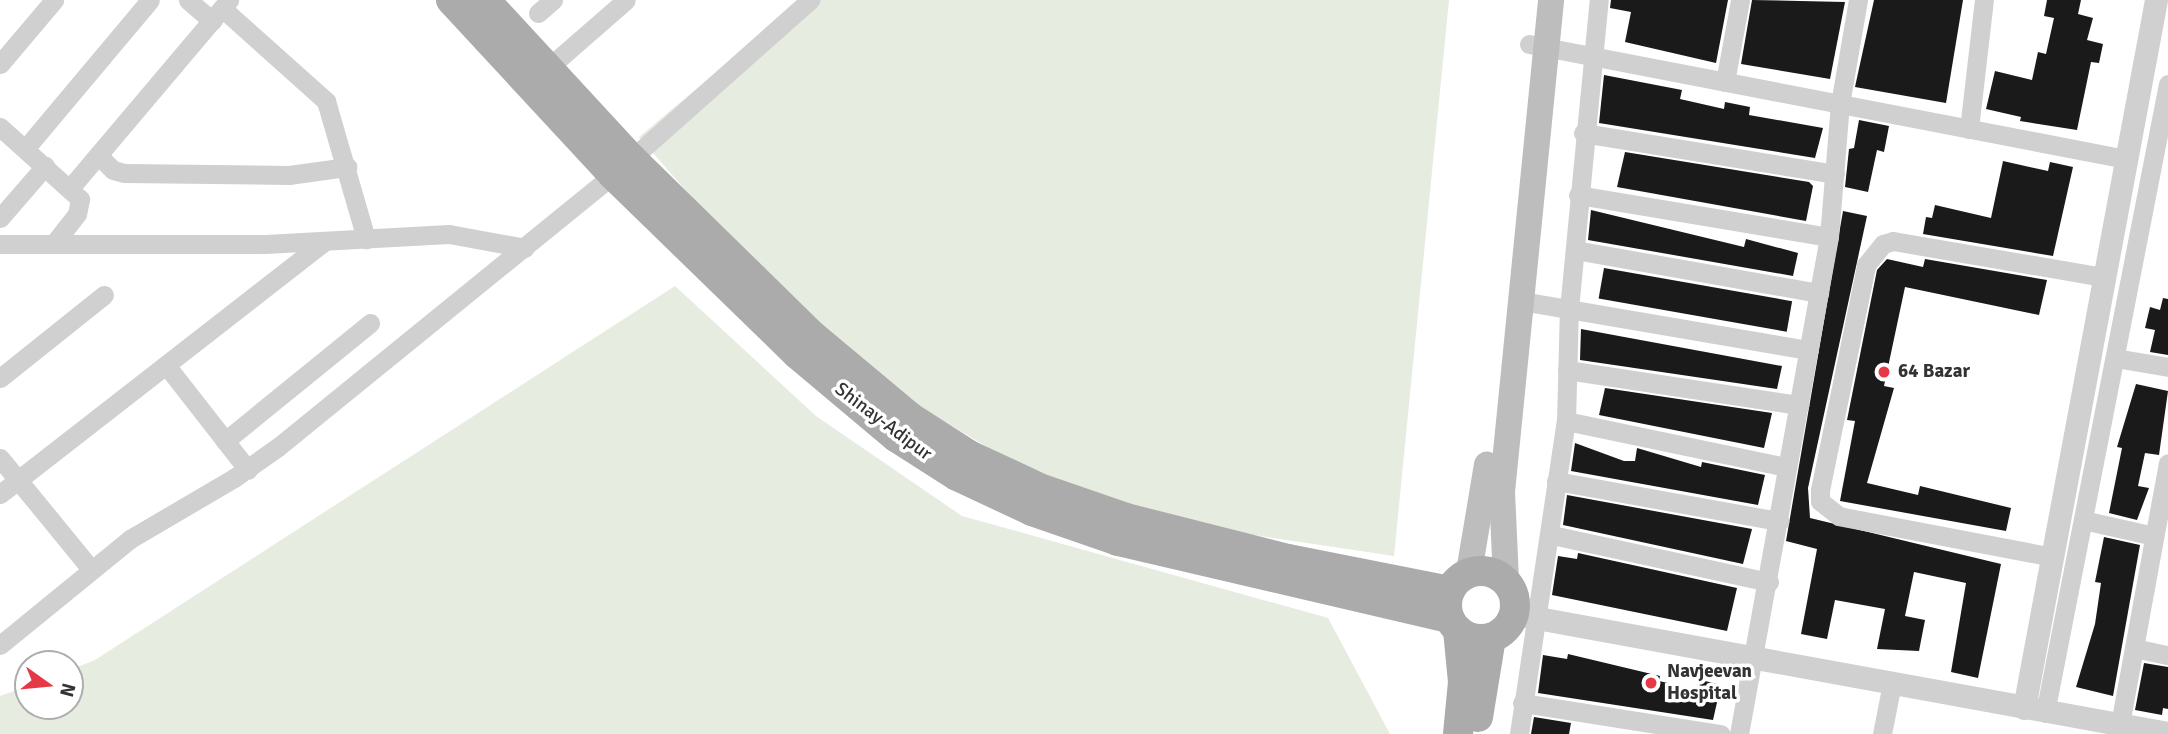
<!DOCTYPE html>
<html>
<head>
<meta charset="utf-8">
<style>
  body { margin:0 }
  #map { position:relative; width:2168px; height:734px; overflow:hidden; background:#fff; font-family:Signika,sans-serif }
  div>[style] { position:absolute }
  .green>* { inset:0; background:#e6ecdf }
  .building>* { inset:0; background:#1a1a1a; transform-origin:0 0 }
  .minor>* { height:19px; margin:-9.5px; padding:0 9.5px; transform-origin:9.5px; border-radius:9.5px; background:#d0d0d0 }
  .tertiary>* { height:23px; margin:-11.5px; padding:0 11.5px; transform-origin:11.5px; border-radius:11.5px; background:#d0d0d0 }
  .secondary>* { height:26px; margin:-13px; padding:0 13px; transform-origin:13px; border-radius:13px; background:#bdbdbd }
  .primary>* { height:30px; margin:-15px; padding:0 15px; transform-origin:15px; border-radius:15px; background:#ababab }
  .primary>.ring { margin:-15px; padding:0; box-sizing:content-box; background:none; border:30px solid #ababab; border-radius:50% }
  .dots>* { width:19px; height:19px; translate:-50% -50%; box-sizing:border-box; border:4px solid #fff; border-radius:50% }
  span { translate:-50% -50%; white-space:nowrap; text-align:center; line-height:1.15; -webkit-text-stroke:7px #fff; paint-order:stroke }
  .poi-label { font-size:19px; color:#333; font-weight:700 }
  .left { translate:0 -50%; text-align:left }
  .street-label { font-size:19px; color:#333 }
  .north { position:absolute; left:14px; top:650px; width:70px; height:70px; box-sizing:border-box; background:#fff; border:2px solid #adadad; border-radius:50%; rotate:105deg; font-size:19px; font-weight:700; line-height:28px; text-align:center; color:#333 }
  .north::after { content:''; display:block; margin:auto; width:24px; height:32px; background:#e63946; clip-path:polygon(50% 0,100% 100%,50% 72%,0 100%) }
</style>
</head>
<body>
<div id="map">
  <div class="green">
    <i style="clip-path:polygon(802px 0,1449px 0,1394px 556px,1207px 528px,1114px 502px,1007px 459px,889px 388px,773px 290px,639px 137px)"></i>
    <i style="clip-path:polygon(675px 286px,816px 416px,962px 516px,1328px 618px,1390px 734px,0 734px,0 696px,28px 686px,28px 706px,70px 706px,70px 670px,95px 660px)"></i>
  </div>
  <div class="building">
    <i style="clip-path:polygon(1611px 0,1728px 0,1716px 63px,1625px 42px,1631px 12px,1610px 8px)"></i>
    <i style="clip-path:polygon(1752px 0,1845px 2px,1830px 79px,1741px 64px)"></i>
    <i style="clip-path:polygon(1874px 0,1963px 0,1946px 103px,1855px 87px)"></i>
    <i style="clip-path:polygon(2047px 0,2081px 0,2078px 14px,2093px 18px,2087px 40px,2103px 44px,2099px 63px,2091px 62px,2077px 130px,2020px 121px,2021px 117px,1986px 109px,1995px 71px,2032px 80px,2038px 52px,2046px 54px,2054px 18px,2044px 16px)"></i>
    <i style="clip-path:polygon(1604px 75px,1682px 90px,1680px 99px,1724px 109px,1725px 102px,1750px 107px,1749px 115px,1823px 128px,1815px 158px,1599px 123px)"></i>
    <i style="clip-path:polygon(1859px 120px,1889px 126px,1884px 152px,1877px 150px,1868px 192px,1845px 187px,1849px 149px,1854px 148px)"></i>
    <i style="clip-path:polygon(1625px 152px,1809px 182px,1813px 186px,1806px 221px,1617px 187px)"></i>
    <i style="clip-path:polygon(2003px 161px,2048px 171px,2050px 162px,2073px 167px,2053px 256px,1923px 234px,1926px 217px,1932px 218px,1935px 205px,1991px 218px)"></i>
    <i style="clip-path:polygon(1591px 210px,1744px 247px,1746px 239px,1798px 253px,1793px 276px,1588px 240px)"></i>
    <i style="clip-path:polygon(1843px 211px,1867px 216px,1808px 488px,1810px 518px,2001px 564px,1978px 678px,1951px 672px,1966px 583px,1914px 572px,1905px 616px,1925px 620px,1919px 651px,1877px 649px,1885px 609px,1835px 600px,1827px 639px,1801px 634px,1817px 549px,1786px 541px)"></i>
    <i style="clip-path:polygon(1887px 259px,1923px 267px,1925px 259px,2047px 280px,2039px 315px,1905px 287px,1884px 386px,1894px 388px,1867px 483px,1918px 495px,1920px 486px,2011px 508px,2006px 531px,1840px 501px,1855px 421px,1847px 420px,1877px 270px)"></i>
    <i style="left:1604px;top:268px;width:191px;height:31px;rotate:10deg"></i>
    <i style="clip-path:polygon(2163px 298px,2168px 299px,2168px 355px,2150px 352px,2155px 330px,2145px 328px,2150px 307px,2160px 310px)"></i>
    <i style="clip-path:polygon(1581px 329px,1782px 366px,1777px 389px,1580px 360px)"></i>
    <i style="clip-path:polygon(2136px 384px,2168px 391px,2159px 455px,2145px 453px,2138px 486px,2149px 488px,2137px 520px,2109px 513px,2122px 448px,2117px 447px)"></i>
    <i style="clip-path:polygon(1605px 388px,1772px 413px,1764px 448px,1599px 415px)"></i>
    <i style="clip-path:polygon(1575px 443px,1624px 461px,1635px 461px,1637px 448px,1701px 467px,1702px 462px,1765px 475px,1758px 505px,1571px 471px)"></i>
    <i style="clip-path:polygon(1567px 495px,1752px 529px,1743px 564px,1563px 525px)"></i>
    <i style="clip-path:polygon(2104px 537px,2140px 545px,2113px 696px,2076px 687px,2095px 624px,2101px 583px,2095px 582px)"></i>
    <i style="clip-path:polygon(1578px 553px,1737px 588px,1727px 631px,1552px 595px,1558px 556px,1577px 559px)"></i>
    <i style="clip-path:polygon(1568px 654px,1660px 676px,1659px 681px,1698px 690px,1701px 680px,1721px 685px,1713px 720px,1538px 693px,1543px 655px,1567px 659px)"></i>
    <i style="clip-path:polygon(2144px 663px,2168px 667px,2168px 709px,2163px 708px,2162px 715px,2135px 710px)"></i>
    <i style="clip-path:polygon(1534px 717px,1571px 723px,1569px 734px,1531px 734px)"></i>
  </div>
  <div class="minor">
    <i style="left:188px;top:0;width:32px;rotate:41deg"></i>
    <i style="left:222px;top:8px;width:140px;rotate:41.8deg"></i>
    <i style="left:326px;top:101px;width:144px;rotate:73.8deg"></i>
    <i style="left:538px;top:13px;width:20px;rotate:-41deg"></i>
    <i style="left:1529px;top:44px;width:608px;rotate:10.9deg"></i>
    <i style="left:0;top:64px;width:84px;rotate:-49.8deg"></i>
    <i style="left:548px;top:68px;width:103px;rotate:-41.1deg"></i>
    <i style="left:1725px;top:82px;width:83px;rotate:-79.6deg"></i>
    <i style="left:0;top:127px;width:108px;rotate:42deg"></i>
    <i style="left:80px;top:199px;width:15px;rotate:101deg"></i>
    <i style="left:77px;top:214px;width:36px;rotate:128deg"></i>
    <i style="left:1969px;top:129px;width:130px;rotate:-83.4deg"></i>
    <i style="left:1583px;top:133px;width:255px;rotate:9.2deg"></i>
    <i style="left:25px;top:149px;width:194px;rotate:-50deg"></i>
    <i style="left:98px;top:155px;width:21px;rotate:45deg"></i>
    <i style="left:113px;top:170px;width:11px;rotate:15deg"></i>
    <i style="left:124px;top:173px;width:165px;rotate:0.7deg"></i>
    <i style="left:289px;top:175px;width:59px;rotate:-7.9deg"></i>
    <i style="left:71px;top:187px;width:245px;rotate:-49.8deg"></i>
    <i style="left:1578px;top:195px;width:254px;rotate:9.5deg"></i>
    <i style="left:0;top:218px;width:69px;rotate:-49.1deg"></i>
    <i style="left:0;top:244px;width:265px"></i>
    <i style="left:265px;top:244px;width:184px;rotate:-3.1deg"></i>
    <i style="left:449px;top:234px;width:77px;rotate:10.4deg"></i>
    <i style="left:1575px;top:250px;width:248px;rotate:10deg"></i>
    <i style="left:1521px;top:301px;width:292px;rotate:9.7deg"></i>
    <i style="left:2115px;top:358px;width:54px;rotate:9.6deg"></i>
    <i style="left:166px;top:365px;width:133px;rotate:52deg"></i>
    <i style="left:1567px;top:370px;width:235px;rotate:8.6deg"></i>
    <i style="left:0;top:378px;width:133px;rotate:-38.6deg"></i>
    <i style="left:1566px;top:421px;width:226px;rotate:11.8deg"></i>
    <i style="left:225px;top:441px;width:187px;rotate:-39.1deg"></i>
    <i style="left:0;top:458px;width:144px;rotate:50.7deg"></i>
    <i style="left:1556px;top:481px;width:227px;rotate:10.2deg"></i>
    <i style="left:0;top:494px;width:412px;rotate:-37.9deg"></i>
    <i style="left:2083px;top:520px;width:73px;rotate:12.7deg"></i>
    <i style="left:1552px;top:535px;width:222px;rotate:12.2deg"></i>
    <i style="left:2053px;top:557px;width:218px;rotate:-169.2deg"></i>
    <i style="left:1839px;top:516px;width:24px;rotate:-142deg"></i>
    <i style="left:1820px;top:501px;width:11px;rotate:-90deg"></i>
    <i style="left:1820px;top:490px;width:230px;rotate:-78.4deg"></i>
    <i style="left:1866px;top:265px;width:27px;rotate:-51deg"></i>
    <i style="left:1883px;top:244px;width:10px;rotate:-17deg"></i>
    <i style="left:1893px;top:241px;width:214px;rotate:9.7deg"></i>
    <i style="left:0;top:645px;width:168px;rotate:-39.2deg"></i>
    <i style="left:130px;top:539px;width:121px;rotate:-30.4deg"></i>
    <i style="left:234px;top:478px;width:54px;rotate:-35.2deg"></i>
    <i style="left:278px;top:447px;width:432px;rotate:-39.1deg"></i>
    <i style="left:613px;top:175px;width:264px;rotate:-41.6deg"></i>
    <i style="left:2134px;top:648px;width:35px;rotate:12deg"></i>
    <i style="left:1522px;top:703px;width:201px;rotate:8.9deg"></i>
    <i style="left:2045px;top:713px;width:641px;rotate:-78.94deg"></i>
    <i style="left:2120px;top:724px;width:265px;rotate:-79.6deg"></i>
    <i style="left:1519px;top:734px;width:317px;rotate:-81.5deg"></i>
    <i style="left:1566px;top:421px;width:112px;rotate:-88.5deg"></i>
    <i style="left:1569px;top:309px;width:310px;rotate:-84.5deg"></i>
    <i style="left:1739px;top:734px;width:505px;rotate:-79.74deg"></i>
    <i style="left:1829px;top:237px;width:133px;rotate:-85.3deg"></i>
    <i style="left:1840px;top:104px;width:106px;rotate:-80.2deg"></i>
    <i style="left:1882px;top:734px;width:52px;rotate:-78.9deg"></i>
  </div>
  <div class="tertiary">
    <i style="left:1515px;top:614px;width:664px;rotate:10.33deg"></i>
    <i style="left:2024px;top:708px;width:720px;rotate:-79.44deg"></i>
  </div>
  <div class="secondary">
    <i style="left:1469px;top:572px;width:109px;rotate:-80.5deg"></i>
    <i style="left:1506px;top:580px;width:88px;rotate:-92.6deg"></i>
    <i style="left:1502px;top:492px;width:494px;rotate:-84.3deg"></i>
  </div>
  <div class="primary">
    <i style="left:451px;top:0;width:238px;rotate:47.2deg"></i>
    <i style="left:613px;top:175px;width:257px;rotate:44.2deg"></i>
    <i style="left:797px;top:354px;width:129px;rotate:40deg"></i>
    <i style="left:896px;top:437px;width:72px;rotate:32.6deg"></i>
    <i style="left:957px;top:476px;width:83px;rotate:25deg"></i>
    <i style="left:1032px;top:511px;width:91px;rotate:19.2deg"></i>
    <i style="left:1118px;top:541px;width:340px;rotate:13.1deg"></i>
    <i style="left:485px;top:0;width:215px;rotate:47.3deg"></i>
    <i style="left:631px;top:158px;width:255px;rotate:44.4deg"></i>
    <i style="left:813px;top:336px;width:126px;rotate:39.9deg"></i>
    <i style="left:910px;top:417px;width:70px;rotate:32.8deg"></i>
    <i style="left:969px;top:455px;width:81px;rotate:25deg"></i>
    <i style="left:1042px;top:489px;width:89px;rotate:19deg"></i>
    <i style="left:1126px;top:518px;width:167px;rotate:14.2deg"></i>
    <i style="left:1288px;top:559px;width:165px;rotate:11.2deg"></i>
    <i class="ring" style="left:1447px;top:571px;width:38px;height:38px"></i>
    <i style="left:1458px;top:630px;width:52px;rotate:84.5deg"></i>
    <i style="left:1463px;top:682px;width:52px;rotate:95.5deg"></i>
    <i style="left:1478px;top:717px;width:80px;rotate:-80.7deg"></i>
  </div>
  <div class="dots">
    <i style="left:1884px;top:372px;background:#e63946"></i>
    <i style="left:1651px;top:683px;background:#e63946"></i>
  </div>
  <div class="poi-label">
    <span class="left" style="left:1898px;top:372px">64 Bazar</span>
    <span class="left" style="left:1667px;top:683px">Navjeevan<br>Hospital</span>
  </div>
  <div class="street-label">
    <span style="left:883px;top:422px;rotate:37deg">Shinay-Adipur</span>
  </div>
  <div class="north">N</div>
</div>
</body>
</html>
